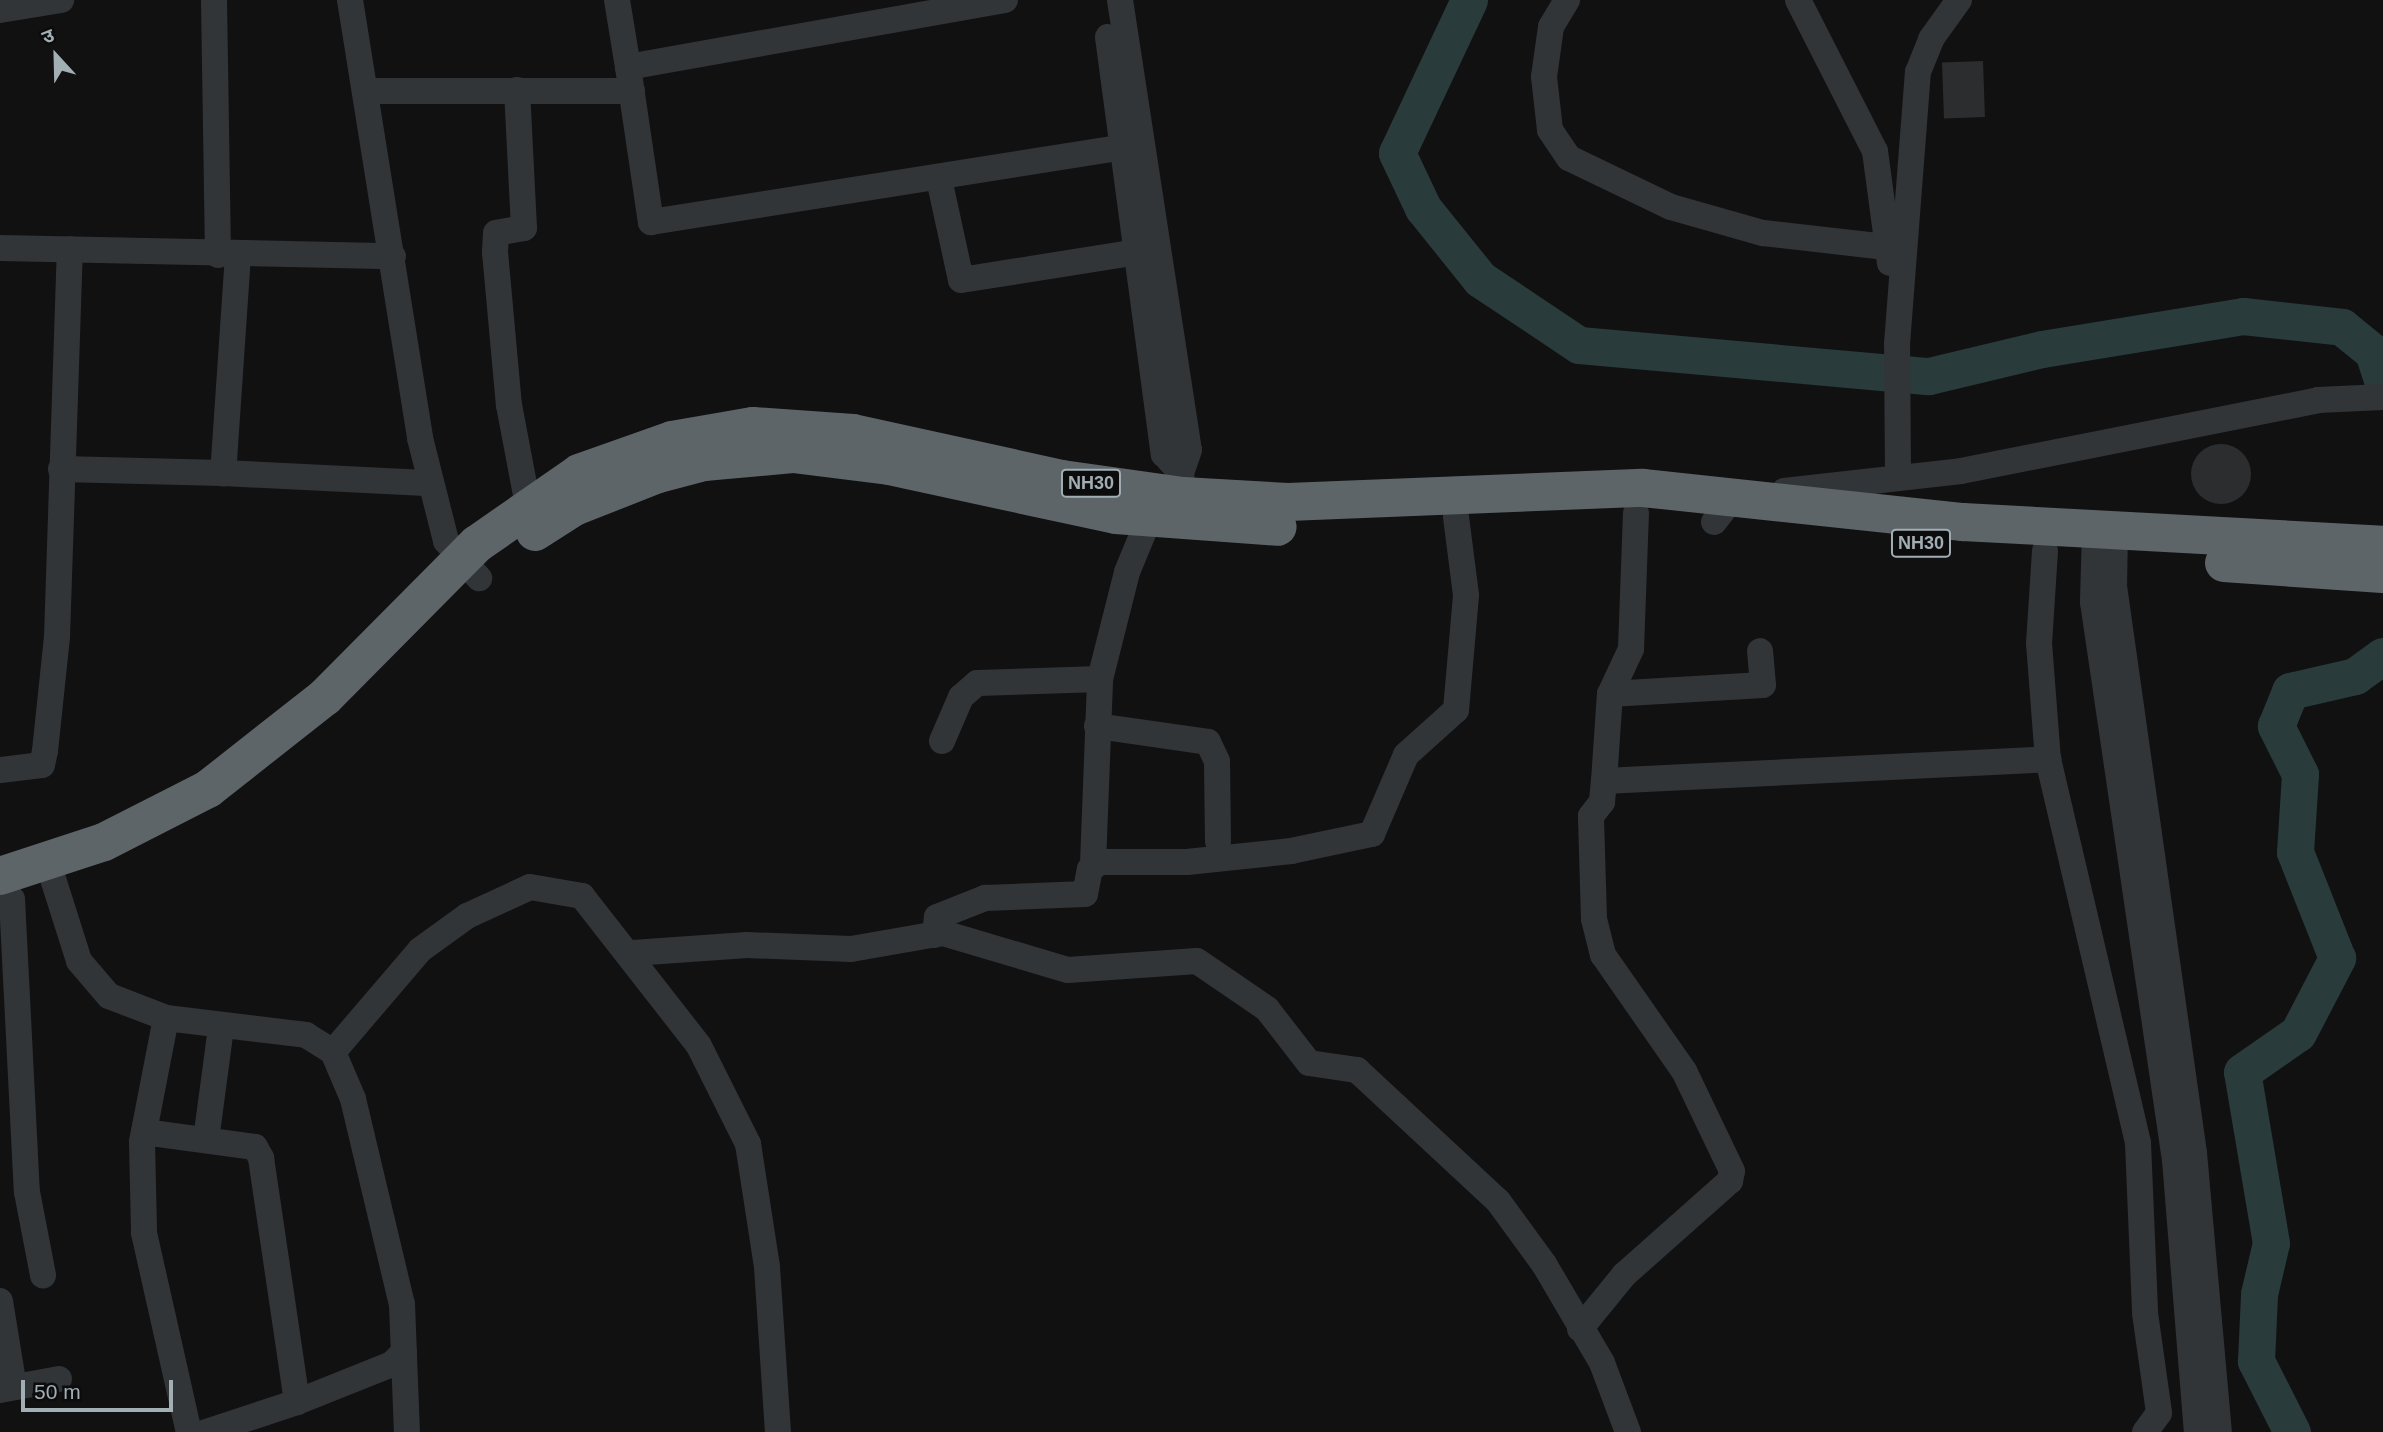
<!DOCTYPE html>
<html>
<head>
<meta charset="utf-8">
<style>
  body { margin:0 }
  #map { position:relative; width:2383px; height:1432px; overflow:hidden; background:#111112; font-family:Helvetica,"Noto Sans Devanagari",sans-serif }
  div>[style] { position:absolute }
  .river>* { height:37px; margin:-18.5px; padding:0 18.5px; transform-origin:18.5px; border-radius:18.5px; background:#2a3b3b }
  .building>* { inset:0; background:#2c2d2f; transform-origin:0 0 }
  .round { border-radius:50% }
  .minor>* { height:26px; margin:-13px; padding:0 13px; transform-origin:13px; border-radius:13px; background:#323538 }
  .highway>* { height:38px; margin:-19px; padding:0 19px; transform-origin:19px; border-radius:19px; background:#5e6569 }
  span { translate:-50% -50%; white-space:nowrap; text-align:center; line-height:1.15; -webkit-text-stroke:5px #0c0c0d; paint-order:stroke }
  .shield-label span { padding:2px 5px; background:#0c0c0d; border:2px solid; border-radius:5px; -webkit-text-stroke-width:0 }
  .shield-label { font-size:18px; color:#a1aeb4; font-weight:700 }
  .north { position:absolute; left:21px; top:21px; width:70px; height:70px; -webkit-text-stroke:5px #0c0c0d; paint-order:stroke; rotate:338deg; font-size:19px; font-weight:700; line-height:28px; text-align:center; color:#a1aeb4 }
  .north::after { content:''; display:block; margin:auto; width:24px; height:32px; background:#a1aeb4; clip-path:polygon(50% 0,100% 100%,50% 72%,0 100%) }
  .scale { position:absolute; left:21px; top:1380px; width:152px; height:32px; box-sizing:border-box; border:4px solid #a1aeb4; border-top:0; padding-left:9px; font-size:21px; line-height:24px; white-space:nowrap; color:#a1aeb4; -webkit-text-stroke:5px #0c0c0d; paint-order:stroke }
</style>
</head>
<body>
<div id="map">
  <div class="river">
    <i style="left:1469px;top:0;width:169px;rotate:115.2deg"></i>
    <i style="left:1397px;top:153px;width:61px;rotate:64.7deg"></i>
    <i style="left:1423px;top:208px;width:91px;rotate:51.2deg"></i>
    <i style="left:1480px;top:279px;width:119px;rotate:33.7deg"></i>
    <i style="left:1579px;top:345px;width:351px;rotate:5.1deg"></i>
    <i style="left:1929px;top:376px;width:116px;rotate:-13.4deg"></i>
    <i style="left:2042px;top:349px;width:204px;rotate:-9.3deg"></i>
    <i style="left:2243px;top:316px;width:100px;rotate:6.3deg"></i>
    <i style="left:2342px;top:327px;width:40px;rotate:39deg"></i>
    <i style="left:2373px;top:352px;width:33px;rotate:72deg"></i>
    <i style="left:2292px;top:1432px;width:80px;rotate:-116.9deg"></i>
    <i style="left:2256px;top:1361px;width:67px;rotate:-87.4deg"></i>
    <i style="left:2259px;top:1294px;width:52px;rotate:-76.8deg"></i>
    <i style="left:2271px;top:1243px;width:173px;rotate:-99.6deg"></i>
    <i style="left:2242px;top:1072px;width:68px;rotate:-34.9deg"></i>
    <i style="left:2298px;top:1033px;width:85px;rotate:-62.5deg"></i>
    <i style="left:2337px;top:958px;width:114px;rotate:-111.6deg"></i>
    <i style="left:2295px;top:852px;width:78px;rotate:-86.3deg"></i>
    <i style="left:2300px;top:774px;width:54px;rotate:-116.6deg"></i>
    <i style="left:2276px;top:726px;width:38px;rotate:-68deg"></i>
    <i style="left:2290px;top:691px;width:67px;rotate:-13deg"></i>
    <i style="left:2355px;top:676px;width:34px;rotate:-36deg"></i>
  </div>
  <div class="building">
    <i style="left:1983px;top:61px;width:56px;height:41px;rotate:88deg"></i>
    <i class="round" style="left:2191px;top:444px;width:60px;height:60px"></i>
  </div>
  <div class="minor">
    <i style="left:214px;top:0;width:255px;rotate:89.1deg"></i>
    <i style="left:350px;top:0;width:444px;rotate:80.9deg"></i>
    <i style="left:420px;top:438px;width:106px;rotate:75.8deg"></i>
    <i style="left:446px;top:541px;width:50px;rotate:48.3deg"></i>
    <i style="left:617px;top:0;width:68px;rotate:80.7deg"></i>
    <i style="left:628px;top:67px;width:383px;rotate:-10.1deg"></i>
    <i style="left:1120px;top:0;width:455px;rotate:81.3deg"></i>
    <i style="left:1189px;top:450px;width:24px;rotate:109deg"></i>
    <i style="left:1181px;top:473px;width:38px;rotate:85deg"></i>
    <i style="left:1567px;top:0;width:31px;rotate:121deg"></i>
    <i style="left:1551px;top:27px;width:50px;rotate:98deg"></i>
    <i style="left:1544px;top:77px;width:53px;rotate:83.5deg"></i>
    <i style="left:1550px;top:130px;width:34px;rotate:56deg"></i>
    <i style="left:1569px;top:158px;width:113px;rotate:25.7deg"></i>
    <i style="left:1671px;top:207px;width:96px;rotate:15.8deg"></i>
    <i style="left:1763px;top:233px;width:124px;rotate:6.5deg"></i>
    <i style="left:1798px;top:0;width:169px;rotate:63deg"></i>
    <i style="left:1875px;top:151px;width:113px;rotate:82.4deg"></i>
    <i style="left:0;top:10px;width:62px;rotate:-9.3deg"></i>
    <i style="left:1108px;top:37px;width:421px;rotate:82.4deg"></i>
    <i style="left:1164px;top:454px;width:25px;rotate:48deg"></i>
    <i style="left:628px;top:67px;width:157px;rotate:81.6deg"></i>
    <i style="left:651px;top:222px;width:478px;rotate:-9deg"></i>
    <i style="left:517px;top:90px;width:138px;rotate:87.1deg"></i>
    <i style="left:524px;top:228px;width:28px;rotate:170deg"></i>
    <i style="left:496px;top:233px;width:19px;rotate:93deg"></i>
    <i style="left:495px;top:252px;width:154px;rotate:84.8deg"></i>
    <i style="left:509px;top:405px;width:103px;rotate:79.3deg"></i>
    <i style="left:366px;top:91px;width:266px"></i>
    <i style="left:939px;top:179px;width:103px;rotate:77.7deg"></i>
    <i style="left:961px;top:280px;width:178px;rotate:-9deg"></i>
    <i style="left:0;top:248px;width:393px;rotate:1.2deg"></i>
    <i style="left:238px;top:255px;width:219px;rotate:93.9deg"></i>
    <i style="left:223px;top:473px;width:208px;rotate:2.8deg"></i>
    <i style="left:61px;top:469px;width:162px;rotate:1.4deg"></i>
    <i style="left:1898px;top:477px;width:133px;rotate:-90.4deg"></i>
    <i style="left:1897px;top:344px;width:273px;rotate:-85.6deg"></i>
    <i style="left:1918px;top:72px;width:35px;rotate:-68deg"></i>
    <i style="left:1931px;top:39px;width:48px;rotate:-54.3deg"></i>
    <i style="left:1784px;top:491px;width:178px;rotate:-6.4deg"></i>
    <i style="left:1961px;top:471px;width:364px;rotate:-11.2deg"></i>
    <i style="left:2318px;top:400px;width:65px;rotate:-2.6deg"></i>
    <i style="left:1714px;top:522px;width:31px;rotate:-52deg"></i>
    <i style="left:1733px;top:498px;width:13px;rotate:-9deg"></i>
    <i style="left:2095px;top:530px;width:72px;rotate:91.6deg"></i>
    <i style="left:2093px;top:602px;width:564px;rotate:81.64deg"></i>
    <i style="left:2175px;top:1160px;width:273px;rotate:85.4deg"></i>
    <i style="left:2115px;top:531px;width:55px;rotate:91deg"></i>
    <i style="left:2114px;top:586px;width:573px;rotate:81.97deg"></i>
    <i style="left:2194px;top:1153px;width:280px;rotate:84.9deg"></i>
    <i style="left:2045px;top:551px;width:92px;rotate:93.7deg"></i>
    <i style="left:2039px;top:643px;width:116px;rotate:85.6deg"></i>
    <i style="left:2048px;top:759px;width:394px;rotate:76.8deg"></i>
    <i style="left:2138px;top:1143px;width:170px;rotate:87.6deg"></i>
    <i style="left:2145px;top:1313px;width:101px;rotate:82deg"></i>
    <i style="left:2159px;top:1413px;width:24px;rotate:126deg"></i>
    <i style="left:1610px;top:694px;width:153px;rotate:-3.4deg"></i>
    <i style="left:1763px;top:685px;width:34px;rotate:-95deg"></i>
    <i style="left:1097px;top:726px;width:112px;rotate:8.2deg"></i>
    <i style="left:1208px;top:742px;width:21px;rotate:65deg"></i>
    <i style="left:1217px;top:761px;width:80px;rotate:89.3deg"></i>
    <i style="left:942px;top:741px;width:48px;rotate:-66.6deg"></i>
    <i style="left:961px;top:697px;width:21px;rotate:-41deg"></i>
    <i style="left:977px;top:683px;width:123px;rotate:-1.9deg"></i>
    <i style="left:0;top:770px;width:42px;rotate:-6.8deg"></i>
    <i style="left:42px;top:765px;width:14px;rotate:-78deg"></i>
    <i style="left:45px;top:751px;width:115px;rotate:-84deg"></i>
    <i style="left:57px;top:637px;width:388px;rotate:-88.1deg"></i>
    <i style="left:1604px;top:781px;width:87px;rotate:-86.1deg"></i>
    <i style="left:1610px;top:694px;width:50px;rotate:-65deg"></i>
    <i style="left:1631px;top:649px;width:136px;rotate:-87.9deg"></i>
    <i style="left:48px;top:863px;width:103px;rotate:72.4deg"></i>
    <i style="left:79px;top:961px;width:46px;rotate:49.4deg"></i>
    <i style="left:109px;top:996px;width:61px;rotate:21.1deg"></i>
    <i style="left:166px;top:1018px;width:141px;rotate:6.9deg"></i>
    <i style="left:306px;top:1035px;width:32px;rotate:32deg"></i>
    <i style="left:333px;top:1052px;width:51px;rotate:66.9deg"></i>
    <i style="left:353px;top:1099px;width:211px;rotate:76.6deg"></i>
    <i style="left:402px;top:1304px;width:128px;rotate:87.8deg"></i>
    <i style="left:1093px;top:864px;width:185px;rotate:-87.8deg"></i>
    <i style="left:1100px;top:679px;width:110px;rotate:-75.8deg"></i>
    <i style="left:1127px;top:572px;width:57px;rotate:-67.5deg"></i>
    <i style="left:12px;top:899px;width:293px;rotate:87.1deg"></i>
    <i style="left:27px;top:1192px;width:85px;rotate:79.1deg"></i>
    <i style="left:935px;top:935px;width:18px;rotate:-84deg"></i>
    <i style="left:937px;top:917px;width:52px;rotate:-21.6deg"></i>
    <i style="left:985px;top:898px;width:100px;rotate:-2.3deg"></i>
    <i style="left:1085px;top:894px;width:25px;rotate:-79deg"></i>
    <i style="left:1090px;top:869px;width:12px;rotate:-35deg"></i>
    <i style="left:1100px;top:862px;width:87px"></i>
    <i style="left:1187px;top:862px;width:105px;rotate:-6deg"></i>
    <i style="left:1291px;top:851px;width:83px;rotate:-11.9deg"></i>
    <i style="left:1372px;top:834px;width:86px;rotate:-66.7deg"></i>
    <i style="left:1406px;top:755px;width:67px;rotate:-42deg"></i>
    <i style="left:1456px;top:710px;width:115px;rotate:-85deg"></i>
    <i style="left:1466px;top:595px;width:79px;rotate:-97.3deg"></i>
    <i style="left:633px;top:953px;width:114px;rotate:-4deg"></i>
    <i style="left:747px;top:945px;width:104px;rotate:2.2deg"></i>
    <i style="left:851px;top:949px;width:93px;rotate:-9.9deg"></i>
    <i style="left:943px;top:933px;width:130px;rotate:16.5deg"></i>
    <i style="left:1068px;top:970px;width:129px;rotate:-4deg"></i>
    <i style="left:1197px;top:961px;width:85px;rotate:34.4deg"></i>
    <i style="left:1267px;top:1009px;width:68px;rotate:52.1deg"></i>
    <i style="left:1309px;top:1063px;width:49px;rotate:8.3deg"></i>
    <i style="left:1357px;top:1070px;width:192px;rotate:42.9deg"></i>
    <i style="left:1498px;top:1201px;width:78px;rotate:53.9deg"></i>
    <i style="left:1544px;top:1264px;width:115px;rotate:59.6deg"></i>
    <i style="left:1602px;top:1363px;width:74px;rotate:69.4deg"></i>
    <i style="left:166px;top:1018px;width:126px;rotate:101deg"></i>
    <i style="left:142px;top:1142px;width:91px;rotate:88.7deg"></i>
    <i style="left:144px;top:1233px;width:204px;rotate:77.3deg"></i>
    <i style="left:333px;top:1052px;width:134px;rotate:-49.5deg"></i>
    <i style="left:420px;top:950px;width:58px;rotate:-35.9deg"></i>
    <i style="left:467px;top:916px;width:69px;rotate:-24.7deg"></i>
    <i style="left:530px;top:887px;width:53px;rotate:9.8deg"></i>
    <i style="left:582px;top:896px;width:190px;rotate:52deg"></i>
    <i style="left:699px;top:1046px;width:110px;rotate:63.4deg"></i>
    <i style="left:748px;top:1144px;width:124px;rotate:81.2deg"></i>
    <i style="left:767px;top:1267px;width:165px;rotate:86.2deg"></i>
    <i style="left:144px;top:1132px;width:112px;rotate:7.7deg"></i>
    <i style="left:255px;top:1147px;width:13px;rotate:61deg"></i>
    <i style="left:261px;top:1158px;width:247px;rotate:81.6deg"></i>
    <i style="left:206px;top:1140px;width:113px;rotate:-82.4deg"></i>
    <i style="left:0;top:1301px;width:87px;rotate:80.8deg"></i>
    <i style="left:1580px;top:1329px;width:70px;rotate:-50.8deg"></i>
    <i style="left:1624px;top:1275px;width:142px;rotate:-41.6deg"></i>
    <i style="left:1730px;top:1181px;width:10px;rotate:-79deg"></i>
    <i style="left:1732px;top:1171px;width:111px;rotate:-115.6deg"></i>
    <i style="left:1684px;top:1071px;width:141px;rotate:-124.9deg"></i>
    <i style="left:1603px;top:955px;width:37px;rotate:-104deg"></i>
    <i style="left:1594px;top:919px;width:103px;rotate:-91.7deg"></i>
    <i style="left:1591px;top:816px;width:18px;rotate:-52deg"></i>
    <i style="left:1602px;top:802px;width:21px;rotate:-85deg"></i>
    <i style="left:1604px;top:781px;width:445px;rotate:-2.8deg"></i>
    <i style="left:0;top:1390px;width:60px;rotate:-10.6deg"></i>
    <i style="left:206px;top:1432px;width:96px;rotate:-18.2deg"></i>
    <i style="left:297px;top:1402px;width:102px;rotate:-21.8deg"></i>
    <i style="left:392px;top:1364px;width:17px;rotate:-45deg"></i>
  </div>
  <div class="highway">
    <i style="left:535px;top:532px;width:46px;rotate:-32.7deg"></i>
    <i style="left:574px;top:507px;width:90px;rotate:-21.4deg"></i>
    <i style="left:658px;top:474px;width:48px;rotate:-14.6deg"></i>
    <i style="left:704px;top:462px;width:89px;rotate:-5.1deg"></i>
    <i style="left:793px;top:454px;width:97px;rotate:7.1deg"></i>
    <i style="left:889px;top:466px;width:232px;rotate:12.2deg"></i>
    <i style="left:1116px;top:515px;width:162px;rotate:4.2deg"></i>
    <i style="left:2224px;top:563px;width:159px;rotate:4deg"></i>
    <i style="left:0;top:876px;width:109px;rotate:-18.1deg"></i>
    <i style="left:104px;top:842px;width:117px;rotate:-27deg"></i>
    <i style="left:208px;top:789px;width:149px;rotate:-38.2deg"></i>
    <i style="left:325px;top:697px;width:216px;rotate:-45.2deg"></i>
    <i style="left:477px;top:544px;width:124px;rotate:-34.8deg"></i>
    <i style="left:579px;top:473px;width:99px;rotate:-19.5deg"></i>
    <i style="left:672px;top:440px;width:82px;rotate:-9.8deg"></i>
    <i style="left:753px;top:426px;width:100px;rotate:4deg"></i>
    <i style="left:853px;top:433px;width:214px;rotate:12.4deg"></i>
    <i style="left:1062px;top:479px;width:122px;rotate:8deg"></i>
    <i style="left:1183px;top:496px;width:105px;rotate:3.3deg"></i>
    <i style="left:1288px;top:502px;width:355px;rotate:-2.3deg"></i>
    <i style="left:1643px;top:488px;width:322px;rotate:6.1deg"></i>
    <i style="left:1963px;top:522px;width:421px;rotate:3.1deg"></i>
  </div>
  <div class="shield-label">
    <span style="left:1091px;top:483px">NH30</span>
    <span style="left:1921px;top:543px">NH30</span>
  </div>
  <div class="north">उ</div>
  <div class="scale">50 m</div>
</div>
</body>
</html>
